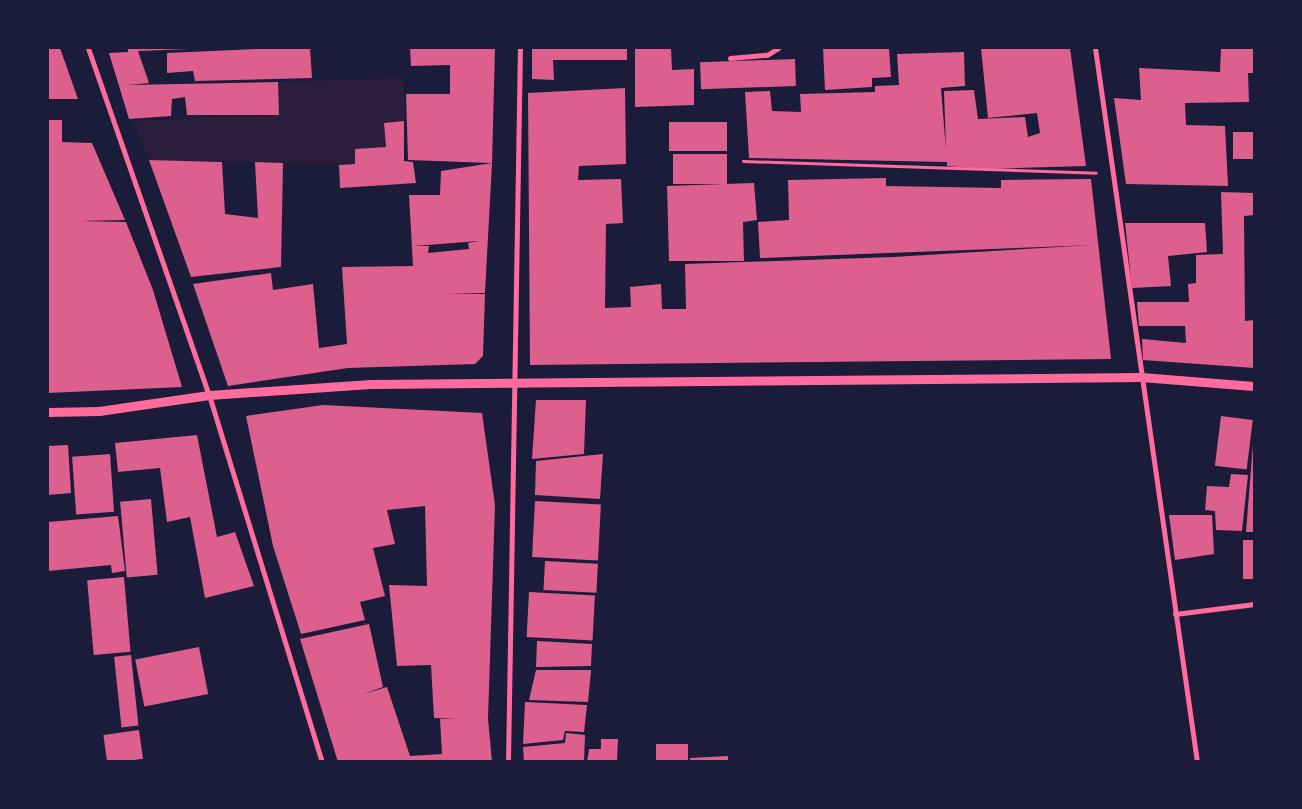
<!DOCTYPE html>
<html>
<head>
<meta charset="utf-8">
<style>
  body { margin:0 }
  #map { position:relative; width:1302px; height:809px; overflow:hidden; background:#1b1b3a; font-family:"Varela Round",sans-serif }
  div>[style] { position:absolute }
  .green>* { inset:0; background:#2a1e3b }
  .building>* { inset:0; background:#dd5f8e; transform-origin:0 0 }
  .path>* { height:3px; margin:-1.5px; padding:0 1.5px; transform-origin:1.5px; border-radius:1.5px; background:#ff6b9d }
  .minor>* { height:5px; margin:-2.5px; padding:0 2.5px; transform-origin:2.5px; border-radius:2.5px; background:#ff6b9d }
  .tertiary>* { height:9px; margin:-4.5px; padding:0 4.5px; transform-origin:4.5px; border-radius:4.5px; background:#ff6b9d }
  span { translate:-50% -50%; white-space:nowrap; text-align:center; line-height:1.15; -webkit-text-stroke:4px #1b1b3a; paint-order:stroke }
  .frame { position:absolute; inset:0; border:49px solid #1b1b3a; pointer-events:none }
</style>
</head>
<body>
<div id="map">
  <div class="green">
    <i style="clip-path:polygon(404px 78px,404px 121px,384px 124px,386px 147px,355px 149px,355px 164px,149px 160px,133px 121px,278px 115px,278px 82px)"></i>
  </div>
  <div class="building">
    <i style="clip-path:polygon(48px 48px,60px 48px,78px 99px,48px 99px)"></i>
    <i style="clip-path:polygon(128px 48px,189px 49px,138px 51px,149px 83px,128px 85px,278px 82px,279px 115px,187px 115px,185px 97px,172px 99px,171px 116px,129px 119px,109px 53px,128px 52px)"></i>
    <i style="clip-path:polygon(277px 48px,310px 48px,312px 78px,195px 81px,193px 71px,167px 73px,167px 53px)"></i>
    <i style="clip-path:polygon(410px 48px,495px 48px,492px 163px,408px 160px,406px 94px,450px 94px,450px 65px,411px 66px)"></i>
    <i style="clip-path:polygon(532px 48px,627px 48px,627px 60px,553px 60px,554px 80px,532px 79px)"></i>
    <i style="clip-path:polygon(635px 48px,671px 48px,672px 70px,694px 69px,694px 105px,635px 107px)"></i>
    <i style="clip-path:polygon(823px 48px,889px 48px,891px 77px,872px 78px,872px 87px,825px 90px)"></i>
    <i style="clip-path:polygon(981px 48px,1070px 48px,1086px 166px,981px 169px,947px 166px,947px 162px,749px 158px,745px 92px,770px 91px,772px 111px,801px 112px,800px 94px,875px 92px,875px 86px,899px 85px,897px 54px,964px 52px,965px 86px,941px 88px,946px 150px,944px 91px,974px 90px,978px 119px,1025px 117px,1028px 137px,1040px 133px,1037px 113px,988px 118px)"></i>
    <i style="clip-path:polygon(1221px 48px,1254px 48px,1254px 73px,1248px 73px,1249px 102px,1185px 103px,1186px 125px,1225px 126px,1228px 186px,1126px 184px,1114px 98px,1141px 100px,1139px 68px,1220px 72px)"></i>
    <i style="left:795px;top:59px;width:27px;height:95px;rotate:88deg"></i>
    <i style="clip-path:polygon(625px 88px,626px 164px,579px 166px,578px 180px,621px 179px,623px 223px,606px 224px,605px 308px,631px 307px,630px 287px,661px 284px,662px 309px,686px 309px,685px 264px,893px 257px,1092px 245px,760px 258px,758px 222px,789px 220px,788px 180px,886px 178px,886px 186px,1001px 188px,1001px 180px,1091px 179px,1111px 359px,530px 365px,528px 93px)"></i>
    <i style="clip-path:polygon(48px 120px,62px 120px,62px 142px,92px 143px,125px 220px,80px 221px,126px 222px,153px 290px,182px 387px,48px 393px)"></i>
    <i style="clip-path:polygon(404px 121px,404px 161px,413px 162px,416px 183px,340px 188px,339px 165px,355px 164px,355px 149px,386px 147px,384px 123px)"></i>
    <i style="left:669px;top:122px;width:58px;height:29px"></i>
    <i style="left:1254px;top:132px;width:27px;height:21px;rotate:90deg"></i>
    <i style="left:673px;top:154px;width:54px;height:30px"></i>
    <i style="clip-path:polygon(149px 160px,222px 162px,225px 214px,258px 218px,255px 162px,283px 163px,281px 267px,191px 277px)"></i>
    <i style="clip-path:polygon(evenodd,492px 163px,485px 293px,446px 294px,485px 294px,483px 356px,475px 364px,348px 368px,228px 386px,193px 284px,271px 273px,273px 290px,313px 284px,319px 348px,347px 344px,342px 267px,413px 266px,409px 195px,440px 195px,441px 171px,492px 163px,479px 241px,468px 243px,469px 249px,428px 253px,429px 246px,414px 246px,479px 241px)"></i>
    <i style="clip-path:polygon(754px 183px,757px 220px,743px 222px,744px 261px,669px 261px,667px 186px)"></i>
    <i style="clip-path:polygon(1221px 192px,1254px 193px,1254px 215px,1244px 216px,1245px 321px,1254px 320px,1254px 368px,1143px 360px,1142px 339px,1186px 343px,1185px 326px,1139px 326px,1137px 302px,1189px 302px,1188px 284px,1196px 283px,1196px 255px,1223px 254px)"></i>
    <i style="clip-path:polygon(1125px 223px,1205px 223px,1207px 252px,1168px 256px,1171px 286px,1132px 288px)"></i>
    <i style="clip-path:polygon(536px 400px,586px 400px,584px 454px,532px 459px)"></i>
    <i style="clip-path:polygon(323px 405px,482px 413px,495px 505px,488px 719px,492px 762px,338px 762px,300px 639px,369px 624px,383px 687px,363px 694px,387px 687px,410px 756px,442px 754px,440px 719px,458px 719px,434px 718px,431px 665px,397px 666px,389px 585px,427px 586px,425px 506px,387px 510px,395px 544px,373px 548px,385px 596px,360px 602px,365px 620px,301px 634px,273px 546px,246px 416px)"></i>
    <i style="left:1221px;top:416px;width:32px;height:50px;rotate:7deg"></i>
    <i style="clip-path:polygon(197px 435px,217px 537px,235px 532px,254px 586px,205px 598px,190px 517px,167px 522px,160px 468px,118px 472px,115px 443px)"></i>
    <i style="clip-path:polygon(1253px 444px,1254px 444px,1254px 532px,1246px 532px)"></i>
    <i style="clip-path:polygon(68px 445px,71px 493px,48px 495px,48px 446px)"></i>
    <i style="left:110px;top:454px;width:58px;height:38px;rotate:86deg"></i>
    <i style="clip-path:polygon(603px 454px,600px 499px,535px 495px,536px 461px)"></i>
    <i style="clip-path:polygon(1231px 474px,1248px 475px,1242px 531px,1216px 530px,1215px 511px,1205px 510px,1207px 486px,1229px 487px)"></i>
    <i style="left:151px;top:499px;width:76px;height:31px;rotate:85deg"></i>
    <i style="left:535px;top:501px;width:66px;height:56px;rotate:3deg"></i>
    <i style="clip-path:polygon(1169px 515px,1212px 515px,1214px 554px,1175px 560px)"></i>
    <i style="clip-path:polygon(118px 516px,125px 571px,112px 573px,111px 565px,48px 571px,48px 522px)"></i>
    <i style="left:1254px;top:540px;width:39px;height:11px;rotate:90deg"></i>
    <i style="left:545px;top:561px;width:53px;height:29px;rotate:3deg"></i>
    <i style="left:124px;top:577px;width:75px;height:37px;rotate:85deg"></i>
    <i style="left:529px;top:592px;width:66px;height:45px;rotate:3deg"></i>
    <i style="clip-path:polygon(537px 641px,592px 644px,591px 666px,536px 667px)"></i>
    <i style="left:199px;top:647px;width:48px;height:65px;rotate:79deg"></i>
    <i style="left:131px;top:655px;width:71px;height:17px;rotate:84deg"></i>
    <i style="clip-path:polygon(536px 670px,591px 670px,588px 702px,529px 700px)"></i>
    <i style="clip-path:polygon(525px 702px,587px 705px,584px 732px,565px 731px,563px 740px,523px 744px)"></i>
    <i style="left:139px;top:730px;width:29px;height:36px;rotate:82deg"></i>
    <i style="clip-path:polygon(566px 733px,585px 735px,584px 762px,524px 762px,523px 747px,565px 743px)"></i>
    <i style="clip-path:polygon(601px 739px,618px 739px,617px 762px,587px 762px,589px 749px,601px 749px)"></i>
    <i style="left:656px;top:744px;width:32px;height:18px"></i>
    <i style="clip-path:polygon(728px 756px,728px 762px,690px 762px,690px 758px)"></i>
  </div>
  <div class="path">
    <i style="left:743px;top:161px;width:353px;rotate:1.9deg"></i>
  </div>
  <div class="minor">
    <i style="left:88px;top:48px;width:367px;rotate:70.8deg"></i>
    <i style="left:209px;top:395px;width:384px;rotate:72.9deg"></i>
    <i style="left:1095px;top:48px;width:721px;rotate:81.87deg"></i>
    <i style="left:730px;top:58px;width:37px;rotate:-5deg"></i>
    <i style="left:767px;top:55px;width:13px;rotate:-32deg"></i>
    <i style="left:1175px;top:614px;width:80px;rotate:-7.2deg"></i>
    <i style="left:508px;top:762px;width:714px;rotate:-89.04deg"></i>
  </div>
  <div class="tertiary">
    <i style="left:48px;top:412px;width:51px;rotate:-1.1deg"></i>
    <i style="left:99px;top:411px;width:111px;rotate:-8.3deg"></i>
    <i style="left:209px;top:395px;width:162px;rotate:-3.9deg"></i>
    <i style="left:371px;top:384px;width:770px;rotate:-0.52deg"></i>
    <i style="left:1141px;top:377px;width:113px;rotate:4.6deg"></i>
  </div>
  <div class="frame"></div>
</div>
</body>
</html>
